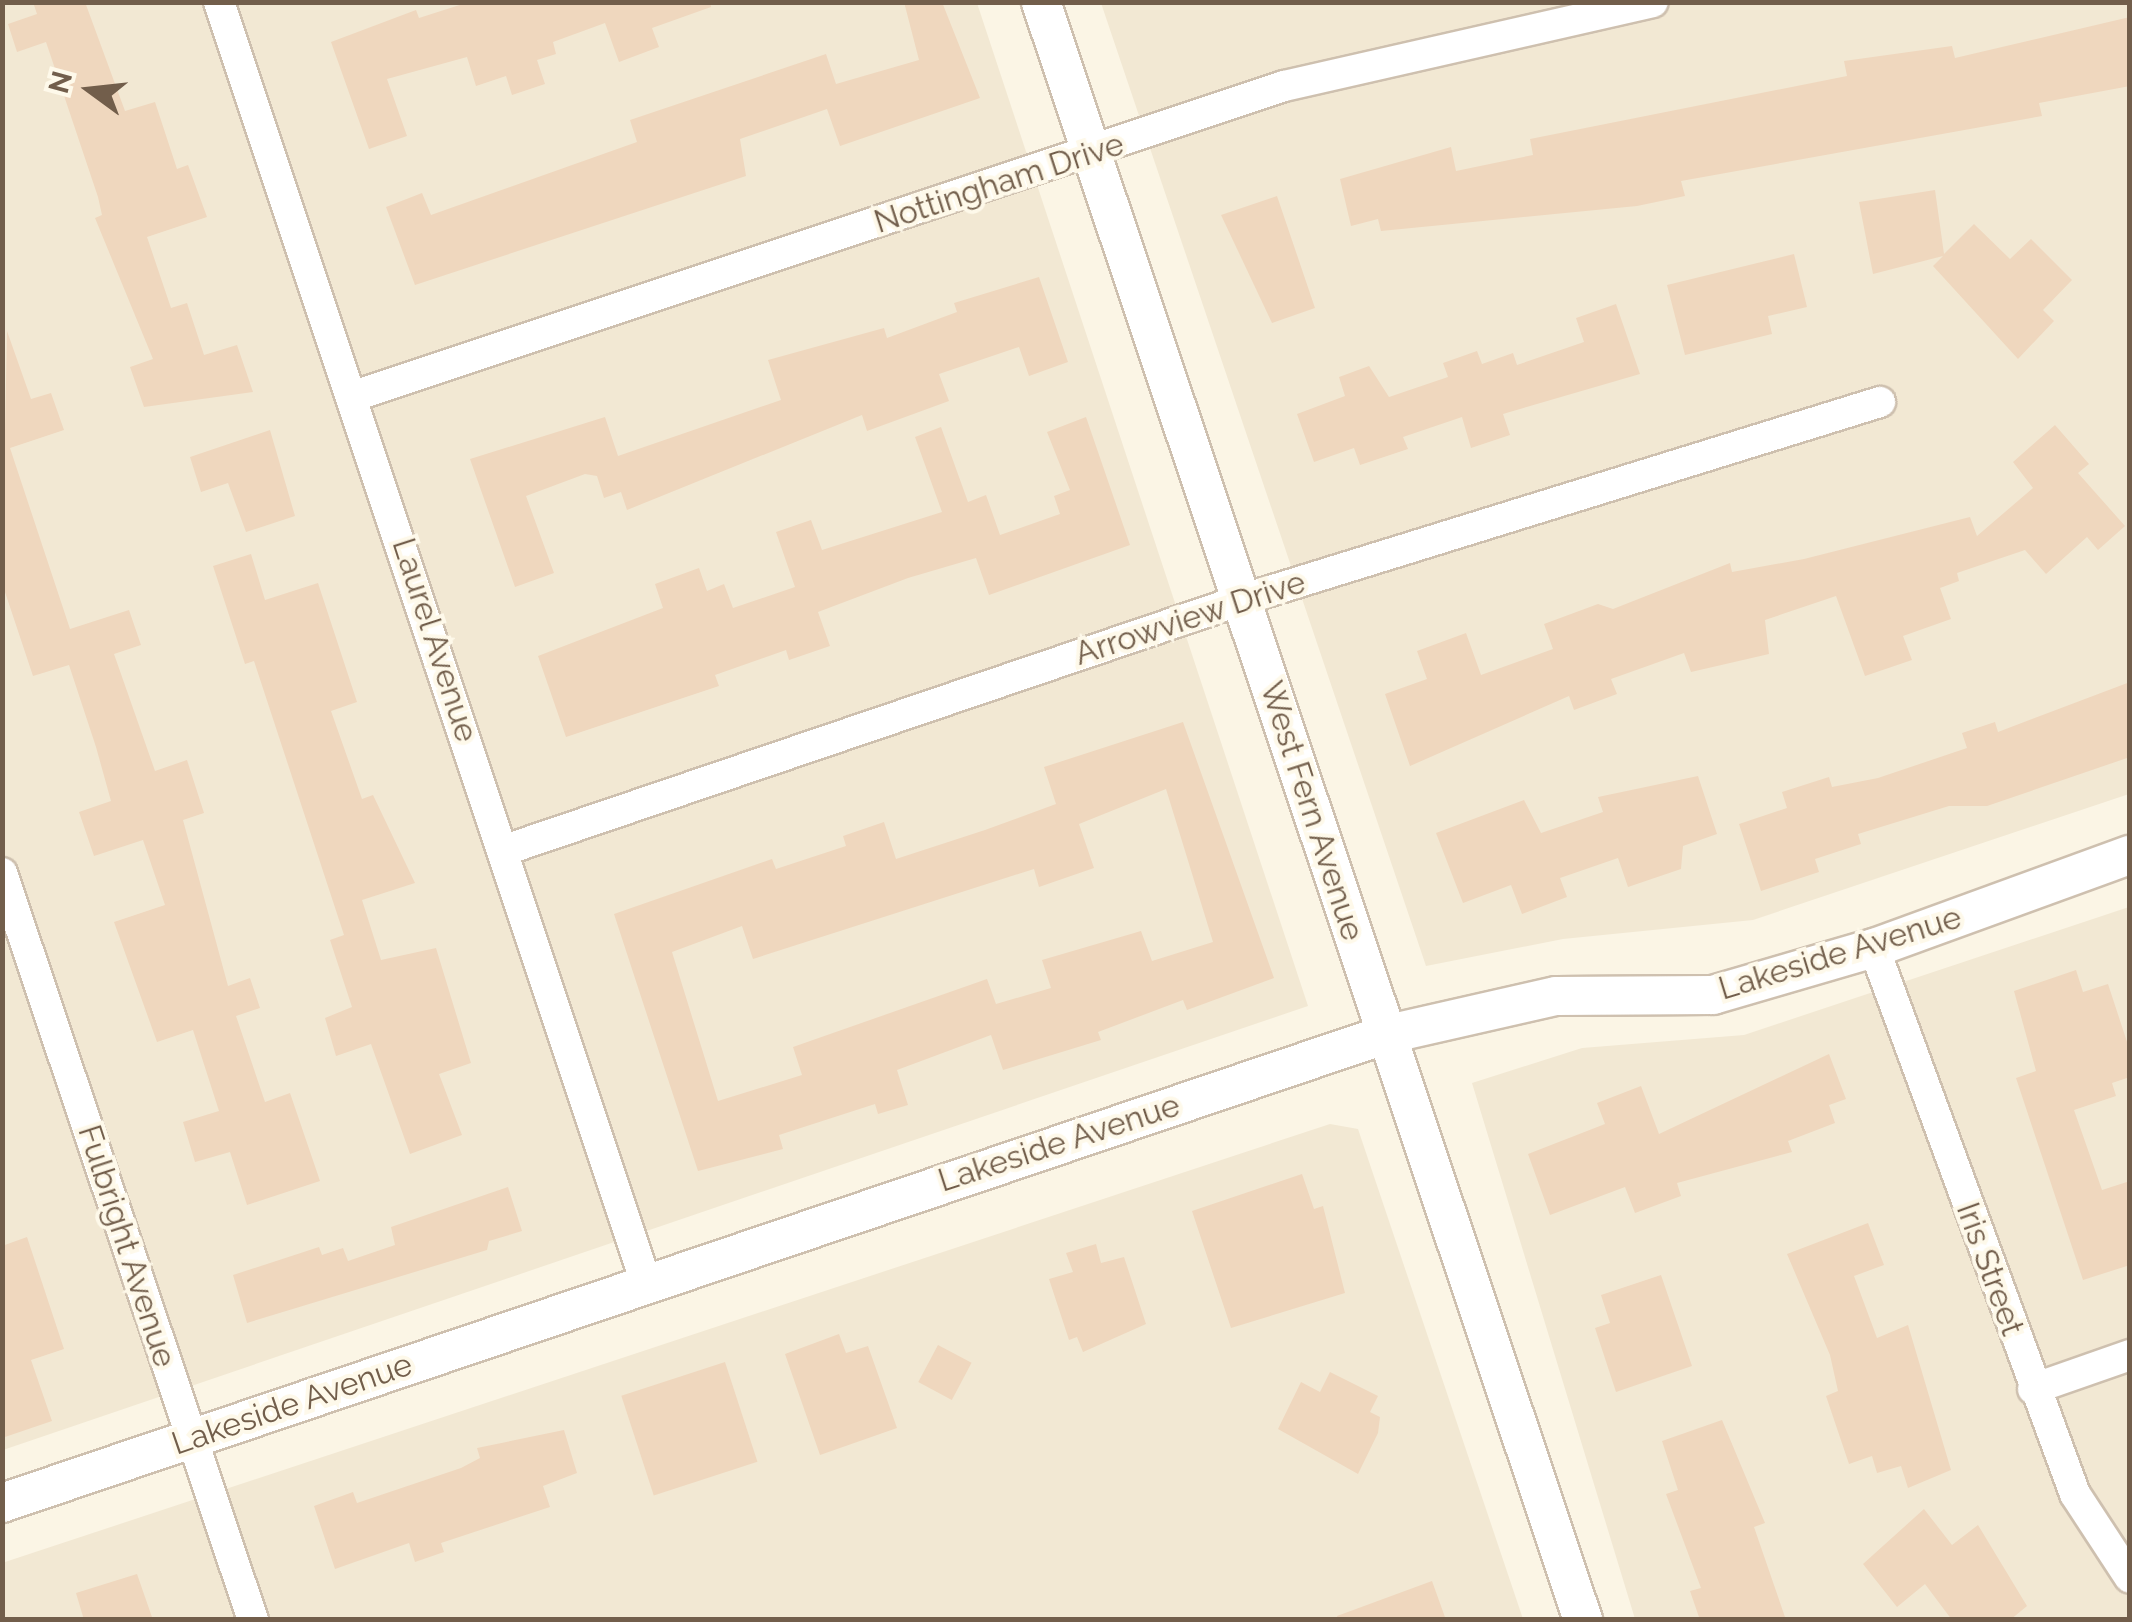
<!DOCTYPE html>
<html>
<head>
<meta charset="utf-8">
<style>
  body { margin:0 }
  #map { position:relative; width:2132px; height:1622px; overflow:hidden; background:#fbf5e5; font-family:Raleway,sans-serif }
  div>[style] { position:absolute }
  .residential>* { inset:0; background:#f2e8d3 }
  .building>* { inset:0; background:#efd7be; transform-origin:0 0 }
  .roads { filter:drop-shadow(2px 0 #cec0af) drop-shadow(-2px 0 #cec0af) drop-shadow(0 2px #cec0af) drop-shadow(0 -2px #cec0af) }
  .minor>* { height:30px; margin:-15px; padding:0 15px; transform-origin:15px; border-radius:15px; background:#fff }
  .tertiary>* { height:38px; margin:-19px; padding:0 19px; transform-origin:19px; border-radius:19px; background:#fff }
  span { translate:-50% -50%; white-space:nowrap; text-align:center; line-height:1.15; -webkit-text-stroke:8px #fef9ea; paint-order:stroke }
  .street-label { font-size:32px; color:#725e4b }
  .frame { position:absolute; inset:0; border:5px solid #725e4b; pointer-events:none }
  .north { position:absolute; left:40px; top:40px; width:100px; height:100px; -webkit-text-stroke:8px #fef9ea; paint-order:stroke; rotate:285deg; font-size:28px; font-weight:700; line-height:40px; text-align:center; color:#725e4b }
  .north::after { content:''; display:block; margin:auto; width:35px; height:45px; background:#725e4b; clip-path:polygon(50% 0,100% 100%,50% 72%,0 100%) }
</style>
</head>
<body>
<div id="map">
  <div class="residential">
    <i style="clip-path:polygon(2px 3px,977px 3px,1308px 1006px,3px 1450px)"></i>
    <i style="clip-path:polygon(1101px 3px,2129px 3px,2129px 794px,1753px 920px,1563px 939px,1426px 966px)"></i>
    <i style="clip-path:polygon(2129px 907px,2129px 1619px,1635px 1619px,1472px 1083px,1582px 1048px,1744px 1035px)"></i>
    <i style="clip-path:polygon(1330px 1124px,1358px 1129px,1523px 1619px,3px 1620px,2px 1563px)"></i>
  </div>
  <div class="building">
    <i style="clip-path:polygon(33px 2px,85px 2px,125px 111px,155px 102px,177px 169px,188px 165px,207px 217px,147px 237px,171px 308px,187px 303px,204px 355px,237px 345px,253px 392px,144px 407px,130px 367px,153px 359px,95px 218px,102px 215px,98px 197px,46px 42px,17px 52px,8px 24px,37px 14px)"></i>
    <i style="clip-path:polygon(469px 2px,710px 2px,711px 7px,652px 28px,659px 47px,619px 62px,605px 23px,553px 42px,556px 54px,537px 60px,545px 84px,512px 95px,506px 76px,476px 86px,467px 57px,387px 79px,407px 136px,369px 149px,331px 42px,416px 10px,419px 18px)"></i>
    <i style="clip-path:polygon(904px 2px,942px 2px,980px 98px,840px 146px,827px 109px,740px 139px,746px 176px,415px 285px,386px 207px,422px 193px,431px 215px,637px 142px,630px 120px,826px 54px,836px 84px,919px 60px)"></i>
    <i style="clip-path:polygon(2130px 17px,2130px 86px,2039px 103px,2042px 116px,1681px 181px,1685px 196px,1637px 206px,1381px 231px,1378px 219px,1351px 226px,1340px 179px,1451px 147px,1456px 171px,1533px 155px,1530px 139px,1847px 76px,1844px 61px,1952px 46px,1955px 58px)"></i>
    <i style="clip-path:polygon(1935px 190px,1944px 254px,1974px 224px,2010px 259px,2031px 239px,2072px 280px,2043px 310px,2054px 321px,2018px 359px,1933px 266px,1943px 256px,1873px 274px,1859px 202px)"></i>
    <i style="clip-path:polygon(1277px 196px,1315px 308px,1272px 323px,1221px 215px)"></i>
    <i style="clip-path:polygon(1794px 254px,1807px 307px,1768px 316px,1772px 334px,1685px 355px,1667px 285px)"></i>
    <i style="clip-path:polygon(1039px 277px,1068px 362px,1029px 376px,1019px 347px,939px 374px,949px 401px,867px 431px,862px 415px,627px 510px,621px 492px,604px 498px,597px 476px,585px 474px,526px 496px,554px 573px,515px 587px,470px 459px,605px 417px,618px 456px,781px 400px,768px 360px,884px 328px,887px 338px,957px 312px,954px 303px)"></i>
    <i style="clip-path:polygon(1616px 304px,1640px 374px,1503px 414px,1510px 435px,1471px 448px,1462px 417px,1403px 437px,1408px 449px,1360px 465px,1354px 448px,1314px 462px,1297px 414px,1345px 396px,1339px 377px,1369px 366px,1389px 397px,1448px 377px,1443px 363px,1477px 351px,1482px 364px,1513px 353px,1517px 365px,1584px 342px,1576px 318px)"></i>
    <i style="clip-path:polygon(7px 331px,31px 399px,51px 393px,64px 430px,10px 448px,70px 629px,129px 610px,141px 645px,114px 654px,155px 771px,187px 760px,204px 813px,183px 820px,228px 986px,250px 978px,260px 1008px,236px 1016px,265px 1102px,290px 1093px,320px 1181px,247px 1205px,230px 1152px,195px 1162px,183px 1122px,219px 1111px,193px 1030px,157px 1042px,114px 922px,165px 905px,143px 840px,94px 856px,79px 812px,111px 801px,96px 747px,69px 665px,33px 676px,2px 583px)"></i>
    <i style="clip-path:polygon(1086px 417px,1130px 545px,989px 595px,976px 558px,908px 578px,818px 612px,830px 646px,789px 660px,786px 650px,715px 675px,719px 686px,566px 737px,538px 656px,663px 608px,655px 584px,699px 568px,707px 591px,724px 584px,733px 608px,795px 587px,776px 532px,811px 520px,822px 550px,942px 512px,915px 437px,941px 427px,968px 502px,986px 495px,1000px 535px,1060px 514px,1054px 496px,1070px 490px,1047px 432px)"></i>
    <i style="clip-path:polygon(2055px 425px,2089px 464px,2078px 473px,2125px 526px,2098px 550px,2087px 537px,2046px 574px,2025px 550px,1957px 573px,1959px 581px,1940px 588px,1951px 619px,1903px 636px,1912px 660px,1865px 676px,1836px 596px,1765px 620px,1769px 654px,1691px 672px,1684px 653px,1611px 679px,1617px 694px,1574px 710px,1569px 696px,1410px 766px,1385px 694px,1427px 679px,1417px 651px,1466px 633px,1481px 675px,1553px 649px,1544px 624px,1598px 604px,1613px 609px,1730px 563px,1732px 572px,1804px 559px,1970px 517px,1977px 536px,2033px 488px,2013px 462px)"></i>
    <i style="clip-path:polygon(270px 430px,295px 516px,246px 532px,228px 483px,201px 492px,190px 457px)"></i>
    <i style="clip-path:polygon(251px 554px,265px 600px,318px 583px,357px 702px,331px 711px,362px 799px,373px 795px,415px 883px,362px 900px,381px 960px,436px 948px,471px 1063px,439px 1074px,462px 1135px,410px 1154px,371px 1044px,336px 1056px,325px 1018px,352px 1007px,330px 940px,344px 935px,254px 661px,245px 664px,213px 566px)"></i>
    <i style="clip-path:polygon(2130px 682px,2130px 757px,1987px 806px,1949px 806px,1858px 834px,1861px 844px,1815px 859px,1819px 872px,1761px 891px,1739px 824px,1787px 808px,1782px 792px,1829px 777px,1832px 787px,1878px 778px,1967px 748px,1962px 733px,1995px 722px,1998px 732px)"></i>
    <i style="clip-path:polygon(evenodd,1183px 722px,1274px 978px,1187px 1010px,1183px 1000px,1098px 1032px,1101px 1040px,1003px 1070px,991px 1035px,897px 1070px,908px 1105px,878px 1114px,875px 1104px,779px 1135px,783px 1149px,698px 1171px,614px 914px,772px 859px,776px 869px,846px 846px,843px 836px,884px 822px,896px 859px,985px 830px,1056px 804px,1044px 767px,1183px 722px,1166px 789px,1213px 942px,1152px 961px,1141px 931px,1042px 960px,1051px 988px,996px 1004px,987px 979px,793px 1047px,802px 1075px,718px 1101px,672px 952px,742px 926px,753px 959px,1034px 869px,1039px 887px,1094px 868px,1079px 824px,1166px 789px)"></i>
    <i style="clip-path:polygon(1698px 776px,1717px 834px,1683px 846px,1681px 869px,1628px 887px,1618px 858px,1560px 878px,1567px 897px,1522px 914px,1511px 885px,1463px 903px,1436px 833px,1524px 800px,1541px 833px,1603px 812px,1598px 797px)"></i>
    <i style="clip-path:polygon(2076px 970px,2083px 992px,2108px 984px,2130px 1051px,2130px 1077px,2112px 1083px,2116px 1096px,2074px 1110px,2102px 1190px,2130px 1181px,2130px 1265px,2083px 1280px,2016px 1078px,2036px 1071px,2014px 991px)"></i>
    <i style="clip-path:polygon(1829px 1054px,1846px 1099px,1829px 1105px,1835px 1123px,1788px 1141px,1792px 1152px,1677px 1183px,1681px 1196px,1635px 1213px,1625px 1187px,1550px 1215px,1528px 1154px,1605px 1124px,1597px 1103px,1641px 1086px,1659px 1134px)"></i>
    <i style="clip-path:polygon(1302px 1174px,1314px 1209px,1323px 1206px,1345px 1293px,1231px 1328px,1192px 1211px)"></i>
    <i style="clip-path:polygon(508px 1187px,522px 1231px,489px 1241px,487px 1250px,247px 1323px,233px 1275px,319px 1247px,322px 1255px,343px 1248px,348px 1261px,395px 1245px,391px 1227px)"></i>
    <i style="clip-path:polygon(1868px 1223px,1884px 1265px,1854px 1276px,1877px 1338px,1908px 1325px,1951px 1470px,1908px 1488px,1901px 1466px,1877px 1473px,1872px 1456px,1849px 1464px,1826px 1396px,1838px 1391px,1830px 1355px,1787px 1254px)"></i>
    <i style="clip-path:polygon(27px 1237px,64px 1349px,31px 1360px,52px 1421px,2px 1438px,2px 1246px)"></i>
    <i style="clip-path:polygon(1096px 1244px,1101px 1263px,1124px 1257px,1146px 1324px,1083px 1352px,1077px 1337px,1069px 1340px,1049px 1279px,1073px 1272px,1066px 1253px)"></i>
    <i style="clip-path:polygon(1661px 1275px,1692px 1366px,1616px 1392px,1595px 1328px,1610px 1323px,1601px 1295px)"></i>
    <i style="clip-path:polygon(839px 1334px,846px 1353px,868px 1346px,897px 1428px,820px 1455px,785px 1354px)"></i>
    <i style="left:938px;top:1345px;width:38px;height:42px;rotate:28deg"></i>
    <i style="left:725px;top:1362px;width:105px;height:109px;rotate:72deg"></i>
    <i style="clip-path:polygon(1330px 1372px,1378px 1396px,1370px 1412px,1380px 1417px,1378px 1433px,1358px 1474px,1278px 1429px,1301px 1382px,1320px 1392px)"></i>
    <i style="clip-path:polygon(1722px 1420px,1765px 1523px,1754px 1527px,1786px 1620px,1700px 1620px,1690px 1591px,1701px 1588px,1666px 1494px,1678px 1490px,1662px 1441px)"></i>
    <i style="clip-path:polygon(564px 1430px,577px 1473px,543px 1486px,550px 1507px,441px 1543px,444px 1552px,415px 1562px,409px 1543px,335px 1569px,314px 1506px,353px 1492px,357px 1503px,461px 1468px,480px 1458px,477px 1448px)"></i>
    <i style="clip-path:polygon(1924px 1509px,1952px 1545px,1978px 1525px,2027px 1606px,2010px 1620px,1952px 1620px,1925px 1584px,1897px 1607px,1863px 1564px)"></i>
    <i style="clip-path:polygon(137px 1574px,153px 1620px,84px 1620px,76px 1593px)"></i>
    <i style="clip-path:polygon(1432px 1581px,1446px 1620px,1338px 1620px,1337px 1616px)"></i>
  </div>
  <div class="roads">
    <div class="minor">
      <i style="left:219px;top:2px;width:1347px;rotate:71.57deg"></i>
      <i style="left:354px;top:396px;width:980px;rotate:-18.43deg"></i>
      <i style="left:1284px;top:86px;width:378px;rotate:-12.8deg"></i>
      <i style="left:505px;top:850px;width:780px;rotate:-18.76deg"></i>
      <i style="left:1244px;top:599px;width:666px;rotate:-17.21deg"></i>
      <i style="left:2px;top:873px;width:788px;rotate:71.43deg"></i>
      <i style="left:1874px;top:948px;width:582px;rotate:69.79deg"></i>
      <i style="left:2075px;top:1494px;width:100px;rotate:56.8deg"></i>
      <i style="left:2033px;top:1389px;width:103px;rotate:-19.3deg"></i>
    </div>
    <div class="tertiary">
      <i style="left:1041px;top:2px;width:1706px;rotate:71.48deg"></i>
      <i style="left:2px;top:1503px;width:1459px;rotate:-18.71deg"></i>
      <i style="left:1384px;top:1035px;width:176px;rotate:-12.8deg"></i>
      <i style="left:1556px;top:996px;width:157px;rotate:-0.4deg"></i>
      <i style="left:1713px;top:995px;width:168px;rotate:-16.3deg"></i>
      <i style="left:1874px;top:948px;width:272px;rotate:-20deg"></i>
    </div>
  </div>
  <div class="street-label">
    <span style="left:999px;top:183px;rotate:-18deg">Nottingham Drive</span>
    <span style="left:1190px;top:618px;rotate:-18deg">Arrowview Drive</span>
    <span style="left:435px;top:640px;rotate:72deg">Laurel Avenue</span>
    <span style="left:1312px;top:811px;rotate:72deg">West Fern Avenue</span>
    <span style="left:1840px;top:953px;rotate:-17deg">Lakeside Avenue</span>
    <span style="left:1059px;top:1143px;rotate:-18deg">Lakeside Avenue</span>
    <span style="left:127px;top:1246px;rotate:72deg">Fulbright Avenue</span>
    <span style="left:1990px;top:1269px;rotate:70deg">Iris Street</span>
    <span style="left:292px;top:1404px;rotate:-19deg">Lakeside Avenue</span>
  </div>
  <div class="frame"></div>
  <div class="north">N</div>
</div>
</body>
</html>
